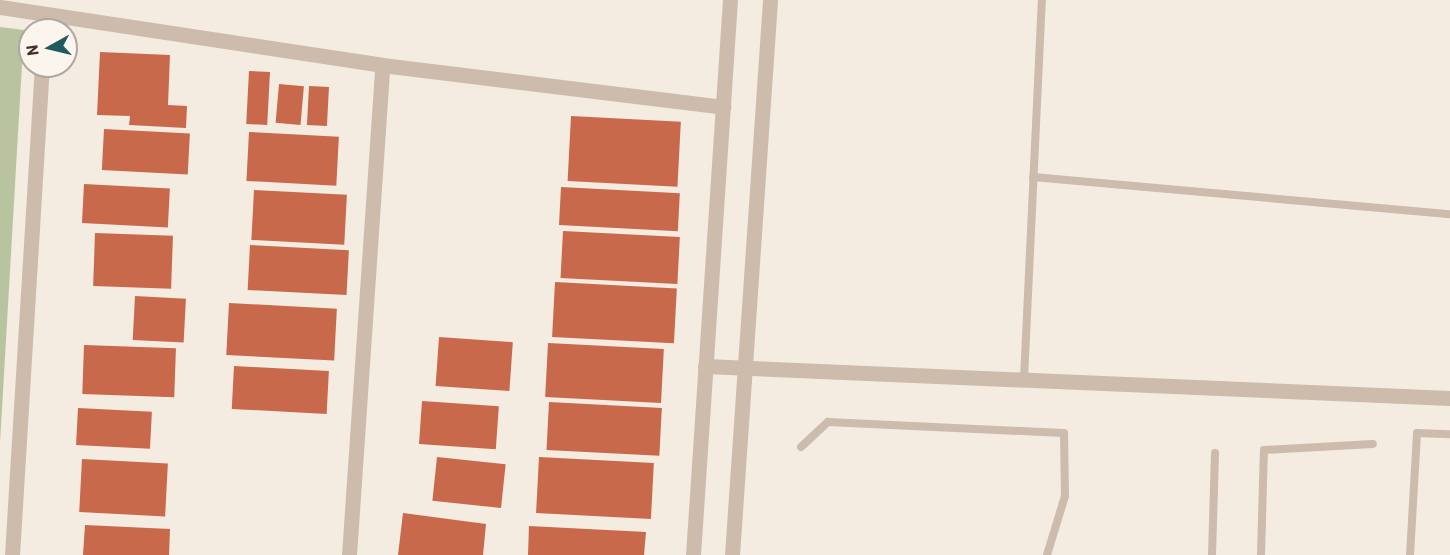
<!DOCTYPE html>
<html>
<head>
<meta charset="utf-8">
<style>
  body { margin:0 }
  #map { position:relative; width:1450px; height:555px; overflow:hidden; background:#f4ebe1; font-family:Barlow,sans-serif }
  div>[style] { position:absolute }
  .green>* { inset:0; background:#b8c4a0 }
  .building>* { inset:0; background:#c8694b; transform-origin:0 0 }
  .lane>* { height:8px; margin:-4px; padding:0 4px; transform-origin:4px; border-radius:4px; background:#cdbbac }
  .street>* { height:15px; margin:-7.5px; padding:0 7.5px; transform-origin:7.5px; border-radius:7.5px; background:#cdbbac }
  span { translate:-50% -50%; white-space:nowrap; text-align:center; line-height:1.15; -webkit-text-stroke:6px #fbf5ee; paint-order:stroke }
  .north { position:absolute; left:18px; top:18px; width:60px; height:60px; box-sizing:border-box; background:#fbf5ee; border:2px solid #aea6a0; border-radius:50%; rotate:262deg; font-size:16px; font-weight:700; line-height:24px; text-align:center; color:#3b302b }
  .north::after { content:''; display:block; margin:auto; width:21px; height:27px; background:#1f5a5e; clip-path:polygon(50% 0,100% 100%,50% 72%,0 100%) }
</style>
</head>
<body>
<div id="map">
  <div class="green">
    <i style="clip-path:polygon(0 27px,24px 30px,0 443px)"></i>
  </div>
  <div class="building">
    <i style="clip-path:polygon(100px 52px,170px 55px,168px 105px,187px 106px,186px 128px,129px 125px,130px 116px,97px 115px)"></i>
    <i style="left:249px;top:71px;width:21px;height:53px;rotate:3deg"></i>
    <i style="left:279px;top:84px;width:25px;height:39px;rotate:5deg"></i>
    <i style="left:309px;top:86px;width:20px;height:39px;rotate:3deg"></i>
    <i style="left:571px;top:116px;width:110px;height:65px;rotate:3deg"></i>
    <i style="left:104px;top:129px;width:86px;height:41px;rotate:3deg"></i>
    <i style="left:249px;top:132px;width:90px;height:49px;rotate:3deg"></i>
    <i style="left:84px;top:184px;width:86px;height:39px;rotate:3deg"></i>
    <i style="left:561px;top:187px;width:119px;height:38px;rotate:3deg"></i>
    <i style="left:254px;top:190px;width:93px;height:50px;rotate:3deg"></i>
    <i style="left:563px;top:231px;width:117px;height:47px;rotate:3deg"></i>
    <i style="left:95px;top:233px;width:78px;height:53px;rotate:2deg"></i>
    <i style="left:250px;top:245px;width:99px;height:45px;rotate:3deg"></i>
    <i style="left:555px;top:282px;width:122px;height:55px;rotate:3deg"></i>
    <i style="left:135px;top:296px;width:51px;height:44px;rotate:3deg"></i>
    <i style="left:229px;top:303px;width:108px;height:52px;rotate:3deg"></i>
    <i style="left:439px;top:337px;width:74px;height:49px;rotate:4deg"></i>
    <i style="left:548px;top:343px;width:116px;height:54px;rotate:3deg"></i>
    <i style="left:84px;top:345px;width:92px;height:49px;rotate:2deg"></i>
    <i style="left:234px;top:366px;width:95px;height:43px;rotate:3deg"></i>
    <i style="left:422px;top:401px;width:77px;height:43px;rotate:4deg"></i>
    <i style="left:549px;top:402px;width:113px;height:48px;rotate:3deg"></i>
    <i style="left:78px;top:408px;width:74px;height:37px;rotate:3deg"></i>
    <i style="left:437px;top:457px;width:69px;height:44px;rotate:6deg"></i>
    <i style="left:539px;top:457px;width:115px;height:56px;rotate:3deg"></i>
    <i style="left:82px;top:459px;width:86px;height:53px;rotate:3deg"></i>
    <i style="clip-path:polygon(403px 513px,486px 524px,483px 555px,398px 555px)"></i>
    <i style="clip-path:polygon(85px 525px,170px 529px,169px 555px,83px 555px)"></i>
    <i style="clip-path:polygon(529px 526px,646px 532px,644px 555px,528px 555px)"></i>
  </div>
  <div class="lane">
    <i style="left:1033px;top:177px;width:419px;rotate:5.1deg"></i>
    <i style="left:1024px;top:379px;width:379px;rotate:-87.3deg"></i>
    <i style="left:801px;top:447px;width:37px;rotate:-43deg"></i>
    <i style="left:828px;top:422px;width:236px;rotate:2.7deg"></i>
    <i style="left:1064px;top:433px;width:63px;rotate:89.1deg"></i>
    <i style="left:1065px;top:496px;width:62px;rotate:107deg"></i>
    <i style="left:1212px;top:555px;width:102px;rotate:-88.3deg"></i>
    <i style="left:1261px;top:555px;width:105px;rotate:-88.4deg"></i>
    <i style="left:1264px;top:450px;width:109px;rotate:-3.2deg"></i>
    <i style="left:1410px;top:555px;width:122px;rotate:-86.7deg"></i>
    <i style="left:1417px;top:433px;width:33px;rotate:2deg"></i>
  </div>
  <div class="street">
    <i style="left:0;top:7px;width:386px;rotate:8.6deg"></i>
    <i style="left:382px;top:65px;width:344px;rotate:7deg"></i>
    <i style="left:44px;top:30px;width:16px;rotate:-86deg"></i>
    <i style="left:705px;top:366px;width:746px;rotate:2.46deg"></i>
    <i style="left:12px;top:555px;width:490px;rotate:-86.5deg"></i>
    <i style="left:349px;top:555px;width:491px;rotate:-86.1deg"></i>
    <i style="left:693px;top:555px;width:556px;rotate:-86.19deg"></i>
    <i style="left:732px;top:555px;width:556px;rotate:-86.08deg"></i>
  </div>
  <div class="north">N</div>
</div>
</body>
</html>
